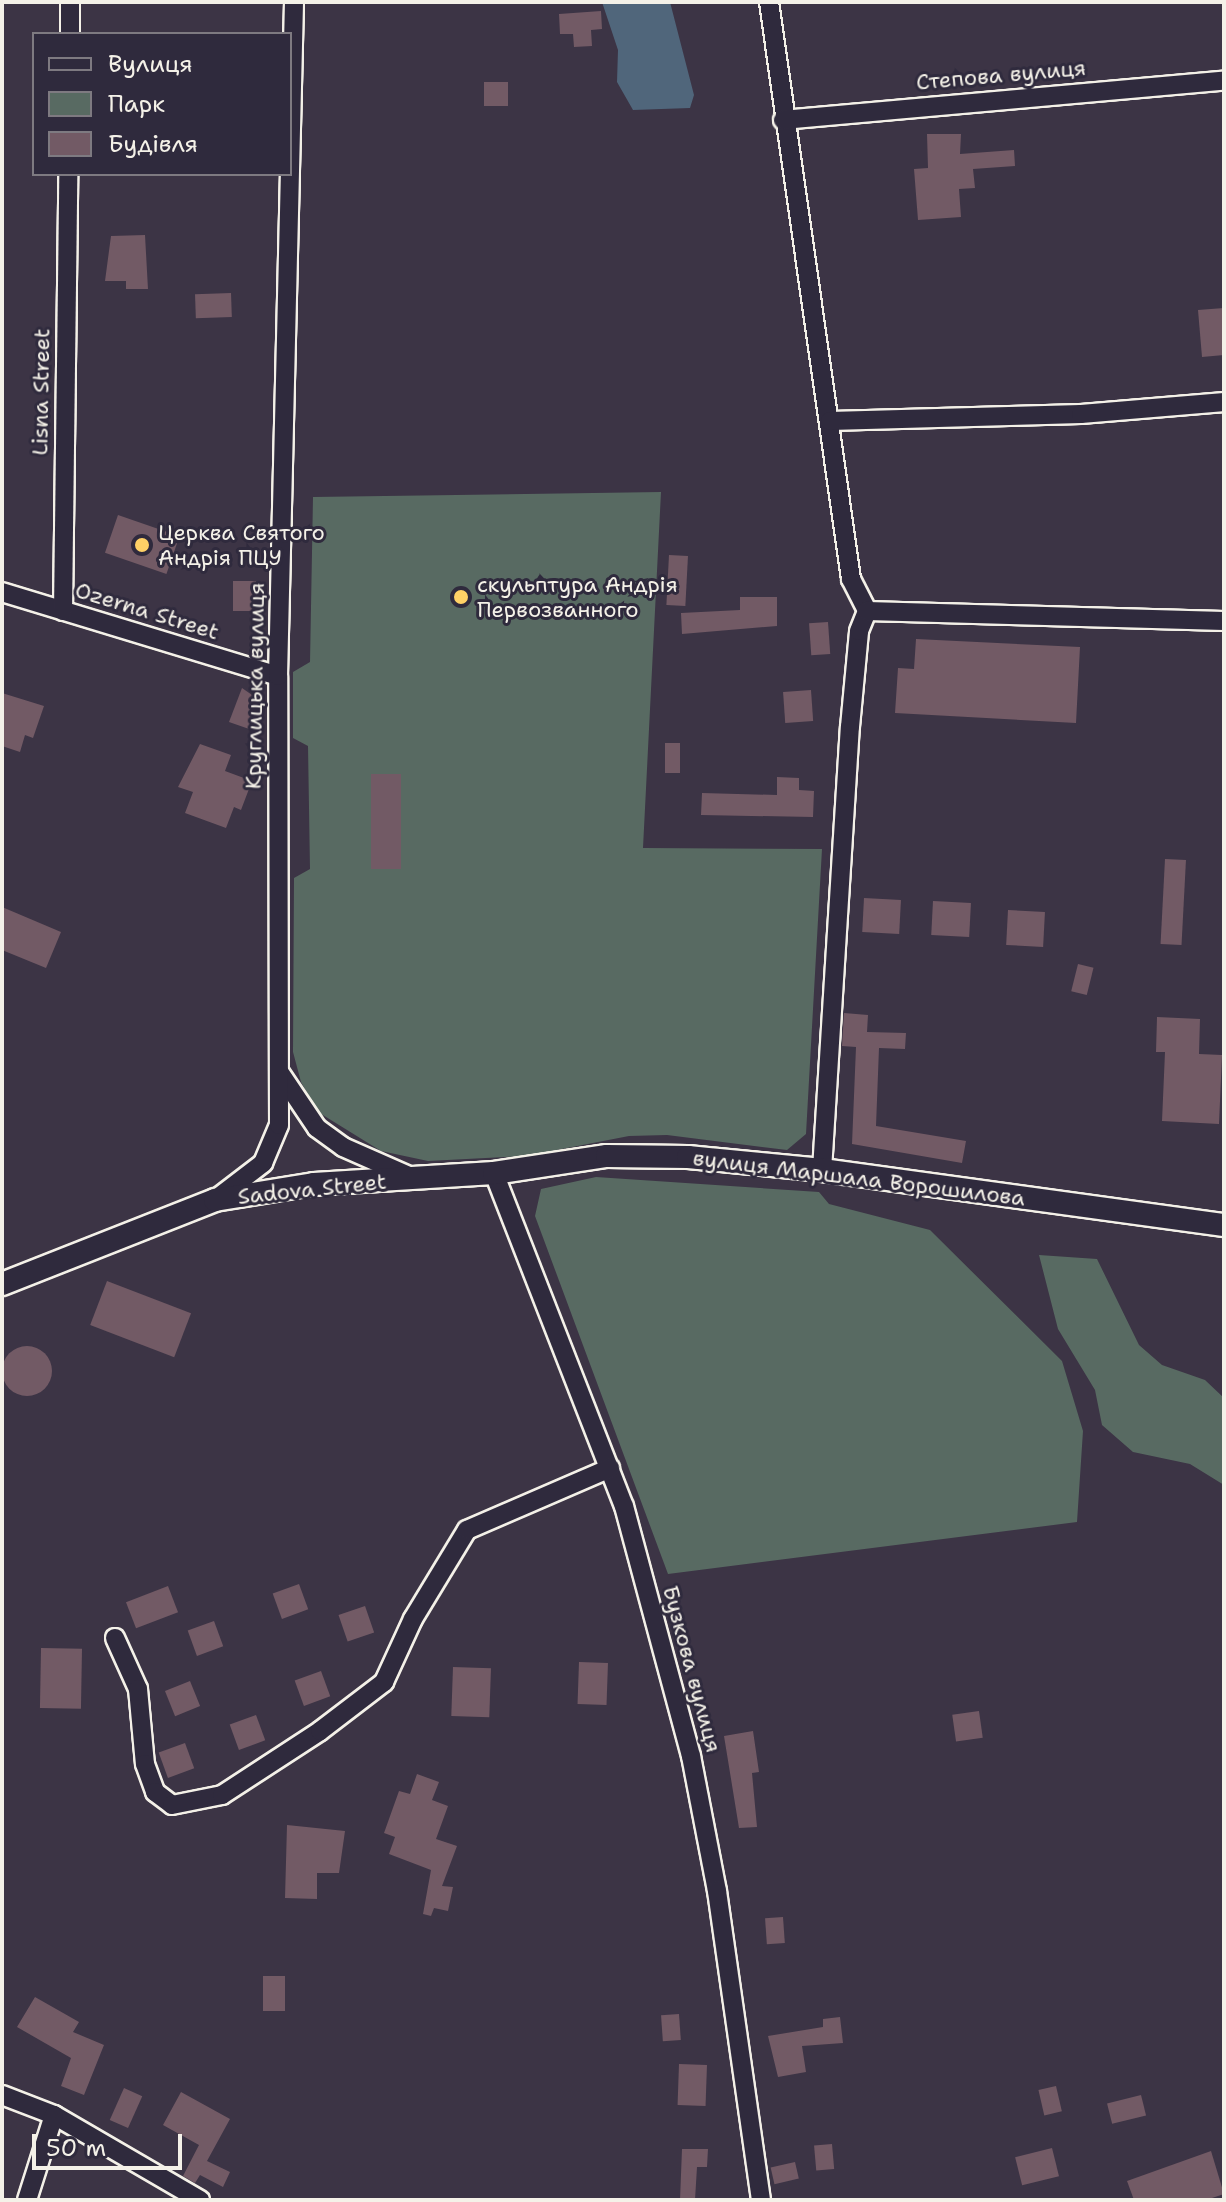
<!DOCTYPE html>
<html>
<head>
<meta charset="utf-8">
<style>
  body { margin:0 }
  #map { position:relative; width:1226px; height:2202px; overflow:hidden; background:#3c3445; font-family:"Shantell Sans",sans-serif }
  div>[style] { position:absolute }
  .green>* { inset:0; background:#586a62 }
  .water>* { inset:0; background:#50667b }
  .building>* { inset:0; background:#725a65; transform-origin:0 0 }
  .round { border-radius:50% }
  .roads { filter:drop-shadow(2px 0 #f4f1e8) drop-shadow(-2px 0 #f4f1e8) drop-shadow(0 2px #f4f1e8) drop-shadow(0 -2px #f4f1e8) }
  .minor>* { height:18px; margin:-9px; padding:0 9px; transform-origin:9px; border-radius:9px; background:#2f2a3d }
  .tertiary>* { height:22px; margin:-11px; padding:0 11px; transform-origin:11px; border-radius:11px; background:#2f2a3d }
  .dots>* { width:22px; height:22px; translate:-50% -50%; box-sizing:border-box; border:4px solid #2f2a3d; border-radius:50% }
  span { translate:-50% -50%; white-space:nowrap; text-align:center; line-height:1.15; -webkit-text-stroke:6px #2f2a3d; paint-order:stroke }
  .street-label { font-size:22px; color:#f4f1e8 }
  .poi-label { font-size:22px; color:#f4f1e8 }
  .left { translate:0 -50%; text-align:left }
  .frame { position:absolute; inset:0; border:4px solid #f4f1e8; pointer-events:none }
  .legend { position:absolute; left:32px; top:32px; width:260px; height:144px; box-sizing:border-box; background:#2f2a3d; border:2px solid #7e7a81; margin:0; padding:10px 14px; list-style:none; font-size:24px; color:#f4f1e8 }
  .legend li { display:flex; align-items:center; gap:16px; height:40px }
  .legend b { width:40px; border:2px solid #7e7a81 }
  .scale { position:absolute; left:32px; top:2134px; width:150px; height:36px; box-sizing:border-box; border:4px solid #f4f1e8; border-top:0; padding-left:10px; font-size:24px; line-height:28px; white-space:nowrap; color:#f4f1e8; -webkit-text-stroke:6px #2f2a3d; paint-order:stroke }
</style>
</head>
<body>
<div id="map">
  <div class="green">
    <i style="clip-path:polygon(661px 492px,643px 848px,822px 849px,806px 1134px,787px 1150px,667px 1135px,629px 1136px,526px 1156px,428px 1161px,381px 1151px,318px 1112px,301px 1082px,293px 1052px,294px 878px,310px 869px,308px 746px,293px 738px,293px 672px,310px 662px,313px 497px)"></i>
    <i style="clip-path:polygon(596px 1177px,819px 1192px,829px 1204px,930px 1230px,1062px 1361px,1083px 1431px,1077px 1522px,668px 1574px,535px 1216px,541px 1189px)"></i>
    <i style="clip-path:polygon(1039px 1255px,1097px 1259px,1139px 1345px,1162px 1365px,1205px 1380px,1224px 1398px,1224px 1485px,1190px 1464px,1133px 1452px,1102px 1425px,1095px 1390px,1058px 1329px)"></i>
  </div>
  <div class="water">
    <i style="clip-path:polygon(602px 2px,670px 2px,694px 95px,690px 108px,633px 110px,617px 82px,618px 50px)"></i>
  </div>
  <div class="building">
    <i style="clip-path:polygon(601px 11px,602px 29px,591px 30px,592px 46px,574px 47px,573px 34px,560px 34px,559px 14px)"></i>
    <i style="left:484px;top:82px;width:24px;height:24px"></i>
    <i style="clip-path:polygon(927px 134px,961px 134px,960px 154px,1014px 150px,1015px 166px,973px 169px,975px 188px,959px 189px,961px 217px,918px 220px,914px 169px,928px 168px)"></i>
    <i style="clip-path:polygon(145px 235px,148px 289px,126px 289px,126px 281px,105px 281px,111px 236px)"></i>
    <i style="left:231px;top:293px;width:24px;height:36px;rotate:88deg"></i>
    <i style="clip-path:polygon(1224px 308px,1224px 355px,1202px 357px,1198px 310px)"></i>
    <i style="left:118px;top:515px;width:65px;height:40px;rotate:19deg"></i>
    <i style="left:669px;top:555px;width:19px;height:50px;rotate:3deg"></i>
    <i style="left:233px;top:581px;width:23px;height:30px"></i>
    <i style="clip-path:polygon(740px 597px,777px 597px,777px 626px,682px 634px,681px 613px,740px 610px)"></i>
    <i style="left:828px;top:622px;width:32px;height:19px;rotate:86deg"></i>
    <i style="clip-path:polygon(916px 639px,1080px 647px,1076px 723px,895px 713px,898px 668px,914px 669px)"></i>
    <i style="clip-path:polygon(242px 688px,262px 702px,252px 730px,229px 722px)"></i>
    <i style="left:811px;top:690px;width:31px;height:28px;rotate:86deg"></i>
    <i style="clip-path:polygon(2px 693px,44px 706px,33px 738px,25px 735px,20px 752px,2px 746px)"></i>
    <i style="left:665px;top:743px;width:15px;height:30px"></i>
    <i style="clip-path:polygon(200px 744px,231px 755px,225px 771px,252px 781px,241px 810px,234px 807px,226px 828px,185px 813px,193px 792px,178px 787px)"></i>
    <i style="left:371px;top:774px;width:30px;height:95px"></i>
    <i style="clip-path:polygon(777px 777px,799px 778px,799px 790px,814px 791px,813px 817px,701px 815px,702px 793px,777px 795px)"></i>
    <i style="left:1165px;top:859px;width:21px;height:85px;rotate:3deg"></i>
    <i style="left:864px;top:898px;width:37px;height:34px;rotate:3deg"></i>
    <i style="left:933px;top:901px;width:38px;height:34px;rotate:3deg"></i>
    <i style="clip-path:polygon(2px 907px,61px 932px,46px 968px,2px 950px)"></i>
    <i style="left:1008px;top:910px;width:37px;height:35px;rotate:3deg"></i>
    <i style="left:1078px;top:964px;width:16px;height:28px;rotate:14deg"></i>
    <i style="clip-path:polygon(844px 1013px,868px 1015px,867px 1032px,906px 1033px,905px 1049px,879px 1048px,876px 1126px,966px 1141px,962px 1163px,852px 1144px,856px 1047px,842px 1046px)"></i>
    <i style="clip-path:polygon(1157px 1017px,1200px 1019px,1199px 1054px,1222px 1055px,1219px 1124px,1162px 1121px,1165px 1052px,1156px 1052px)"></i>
    <i style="left:107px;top:1281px;width:90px;height:47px;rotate:21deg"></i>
    <i class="round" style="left:2px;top:1346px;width:50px;height:50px"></i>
    <i style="left:299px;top:1584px;width:27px;height:28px;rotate:70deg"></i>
    <i style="left:168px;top:1586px;width:28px;height:45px;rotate:69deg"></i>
    <i style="left:365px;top:1606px;width:28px;height:28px;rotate:71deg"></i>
    <i style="left:214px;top:1621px;width:27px;height:28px;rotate:70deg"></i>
    <i style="left:41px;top:1648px;width:41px;height:60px;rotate:1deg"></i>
    <i style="left:579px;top:1662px;width:29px;height:42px;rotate:2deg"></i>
    <i style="left:453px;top:1667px;width:38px;height:49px;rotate:2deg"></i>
    <i style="left:321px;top:1671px;width:27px;height:28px;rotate:70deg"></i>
    <i style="left:190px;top:1681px;width:27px;height:27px;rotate:68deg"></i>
    <i style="left:979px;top:1711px;width:27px;height:27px;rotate:82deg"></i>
    <i style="left:256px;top:1715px;width:27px;height:28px;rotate:70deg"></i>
    <i style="clip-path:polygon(753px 1731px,759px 1772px,752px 1773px,757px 1827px,739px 1828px,724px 1736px)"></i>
    <i style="left:185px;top:1743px;width:27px;height:28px;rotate:70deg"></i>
    <i style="clip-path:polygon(417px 1774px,439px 1782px,432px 1800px,448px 1806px,436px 1839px,457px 1846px,442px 1886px,453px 1887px,448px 1911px,434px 1908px,431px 1916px,423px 1914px,431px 1870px,389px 1854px,395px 1837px,384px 1833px,399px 1791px,410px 1794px)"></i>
    <i style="clip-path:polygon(287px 1825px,345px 1831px,339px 1873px,317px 1873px,317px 1899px,285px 1898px)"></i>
    <i style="left:783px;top:1917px;width:26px;height:18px;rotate:86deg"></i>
    <i style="left:263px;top:1976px;width:22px;height:35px"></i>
    <i style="clip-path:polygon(35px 1997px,79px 2022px,73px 2032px,104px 2045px,84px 2095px,61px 2086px,71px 2058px,17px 2027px)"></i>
    <i style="left:679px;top:2014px;width:26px;height:18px;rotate:86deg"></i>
    <i style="clip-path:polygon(840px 2017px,843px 2043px,802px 2046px,806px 2072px,778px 2077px,768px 2036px,823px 2027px,823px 2019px)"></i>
    <i style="left:679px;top:2064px;width:28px;height:41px;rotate:2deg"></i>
    <i style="left:1056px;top:2086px;width:26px;height:18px;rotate:77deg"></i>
    <i style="left:124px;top:2088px;width:20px;height:35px;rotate:24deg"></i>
    <i style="clip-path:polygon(181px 2092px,230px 2119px,207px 2161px,230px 2172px,223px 2187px,200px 2175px,195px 2183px,183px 2176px,199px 2145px,163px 2125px)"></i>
    <i style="left:1141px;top:2095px;width:21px;height:35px;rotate:76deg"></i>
    <i style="left:832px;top:2144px;width:25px;height:18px;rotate:85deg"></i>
    <i style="left:1052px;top:2148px;width:29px;height:38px;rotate:76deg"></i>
    <i style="clip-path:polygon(682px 2149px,708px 2149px,707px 2167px,697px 2167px,695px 2200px,680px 2200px)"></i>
    <i style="clip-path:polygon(1211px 2151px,1224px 2194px,1206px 2200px,1134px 2200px,1127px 2181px)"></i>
    <i style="left:795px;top:2162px;width:17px;height:25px;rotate:77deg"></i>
  </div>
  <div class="roads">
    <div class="minor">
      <i style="left:769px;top:2px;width:583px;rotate:81.91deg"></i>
      <i style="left:851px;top:579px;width:36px;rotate:63deg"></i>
      <i style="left:70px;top:34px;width:32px;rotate:-90deg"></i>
      <i style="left:783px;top:120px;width:443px;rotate:-5.1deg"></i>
      <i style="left:830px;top:421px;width:251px;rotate:-1.6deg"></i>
      <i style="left:1081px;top:414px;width:144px;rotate:-4.8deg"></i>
      <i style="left:2px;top:592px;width:288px;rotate:16.9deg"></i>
      <i style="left:63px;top:611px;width:437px;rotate:-89.3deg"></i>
      <i style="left:280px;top:1073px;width:66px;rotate:56.1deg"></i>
      <i style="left:317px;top:1128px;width:32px;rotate:36deg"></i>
      <i style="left:343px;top:1147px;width:72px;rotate:23.7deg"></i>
      <i style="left:822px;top:1170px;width:444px;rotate:-86.4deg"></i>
      <i style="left:850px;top:727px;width:96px;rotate:-84.6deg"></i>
      <i style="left:859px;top:631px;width:22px;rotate:-68deg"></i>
      <i style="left:867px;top:611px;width:357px;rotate:1.6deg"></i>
      <i style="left:494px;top:1173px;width:357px;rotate:68.7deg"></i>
      <i style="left:624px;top:1506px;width:259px;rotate:75deg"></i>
      <i style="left:691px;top:1756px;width:137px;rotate:79.1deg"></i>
      <i style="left:717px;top:1891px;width:312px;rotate:81.9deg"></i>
      <i style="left:215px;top:1200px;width:61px;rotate:-37.6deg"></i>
      <i style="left:263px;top:1163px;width:41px;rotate:-67.2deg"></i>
      <i style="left:279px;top:1125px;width:449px;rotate:-90.1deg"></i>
      <i style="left:278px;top:676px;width:674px;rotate:-88.64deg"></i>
      <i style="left:115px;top:1638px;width:56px;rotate:65.7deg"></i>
      <i style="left:138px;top:1689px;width:75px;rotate:84.7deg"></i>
      <i style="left:145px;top:1764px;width:30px;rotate:70deg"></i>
      <i style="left:155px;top:1792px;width:21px;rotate:37deg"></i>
      <i style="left:172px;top:1805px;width:51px;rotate:-11.3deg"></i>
      <i style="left:222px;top:1795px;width:117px;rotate:-33.1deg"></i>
      <i style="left:320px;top:1731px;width:81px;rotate:-37.4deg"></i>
      <i style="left:384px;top:1682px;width:69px;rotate:-65.3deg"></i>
      <i style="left:413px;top:1619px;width:104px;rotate:-58.8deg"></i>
      <i style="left:467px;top:1530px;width:156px;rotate:-23.4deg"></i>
      <i style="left:2px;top:2095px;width:56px;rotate:21deg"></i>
      <i style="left:54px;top:2115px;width:169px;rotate:30.2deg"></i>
      <i style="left:27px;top:2200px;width:89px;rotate:-72.4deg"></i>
    </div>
    <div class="tertiary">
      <i style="left:2px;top:1284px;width:229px;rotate:-21.5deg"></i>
      <i style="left:215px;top:1200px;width:100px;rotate:-9.2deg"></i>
      <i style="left:314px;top:1184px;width:180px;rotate:-3.5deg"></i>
      <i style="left:494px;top:1173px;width:114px;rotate:-8.6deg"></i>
      <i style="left:607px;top:1156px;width:81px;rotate:0.7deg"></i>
      <i style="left:688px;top:1157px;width:135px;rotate:5.5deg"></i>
      <i style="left:822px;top:1170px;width:406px;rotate:7.8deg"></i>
    </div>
  </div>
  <div class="dots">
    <i style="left:142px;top:545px;background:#ffd166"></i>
    <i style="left:461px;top:597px;background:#ffd166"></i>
  </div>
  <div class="street-label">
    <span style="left:1001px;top:75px;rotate:-5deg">Степова вулиця</span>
    <span style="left:41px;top:392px;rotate:-89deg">Lisna Street</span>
    <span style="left:147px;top:611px;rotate:17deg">Ozerna Street</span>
    <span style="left:255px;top:686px;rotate:-89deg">Круглицька вулиця</span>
    <span style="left:859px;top:1178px;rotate:7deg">вулиця Маршала Ворошилова</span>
    <span style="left:312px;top:1189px;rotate:-6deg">Sadova Street</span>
    <span style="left:692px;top:1669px;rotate:75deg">Бузкова вулиця</span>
  </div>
  <div class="poi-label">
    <span class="left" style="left:158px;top:545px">Церква Святого<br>Андрія ПЦУ</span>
    <span class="left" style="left:477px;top:597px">скульптура Андрія<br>Первозванного</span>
  </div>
  <div class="frame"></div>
  <ul class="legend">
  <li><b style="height:10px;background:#2f2a3d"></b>Вулиця</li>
  <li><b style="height:22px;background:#586a62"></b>Парк</li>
  <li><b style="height:22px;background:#725a65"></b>Будівля</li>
  </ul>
  <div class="scale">50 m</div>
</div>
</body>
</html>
